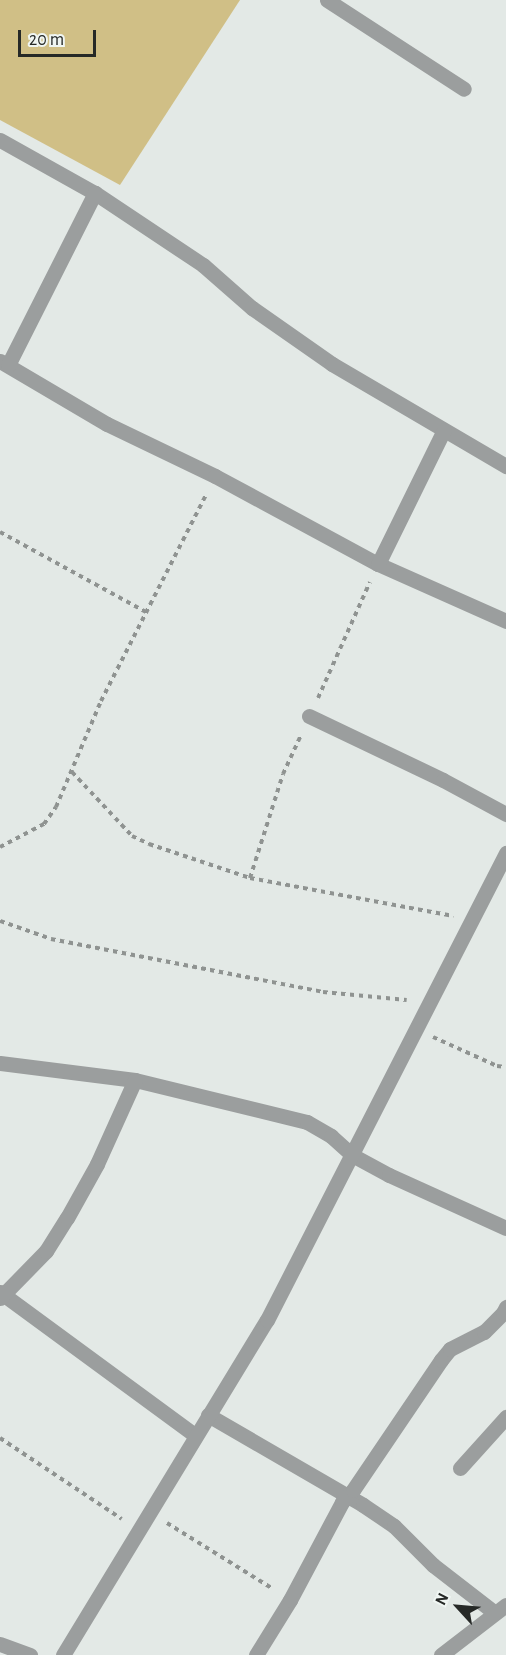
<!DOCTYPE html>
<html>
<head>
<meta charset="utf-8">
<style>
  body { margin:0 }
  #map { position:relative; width:506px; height:1655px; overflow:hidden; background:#e3e9e6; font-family:"Alegreya Sans",sans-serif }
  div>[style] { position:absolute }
  .green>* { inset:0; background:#d0bf86 }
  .path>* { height:4px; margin-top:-2px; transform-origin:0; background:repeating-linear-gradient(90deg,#8f9391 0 4.5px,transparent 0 9px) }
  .minor>* { height:15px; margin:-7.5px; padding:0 7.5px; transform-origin:7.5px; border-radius:7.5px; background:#9b9e9e }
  span { translate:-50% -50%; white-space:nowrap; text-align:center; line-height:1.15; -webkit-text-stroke:6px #f0f6f3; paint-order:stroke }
  .north { position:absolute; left:428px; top:1577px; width:60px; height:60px; -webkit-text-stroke:4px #f0f6f3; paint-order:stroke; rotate:296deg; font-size:16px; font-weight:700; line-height:24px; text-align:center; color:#262927 }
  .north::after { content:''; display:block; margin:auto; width:21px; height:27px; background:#262927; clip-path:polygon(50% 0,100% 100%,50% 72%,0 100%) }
  .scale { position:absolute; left:18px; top:30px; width:78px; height:27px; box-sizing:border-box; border:3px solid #262927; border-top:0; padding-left:8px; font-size:18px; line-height:21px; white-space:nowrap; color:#262927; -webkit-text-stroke:4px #f0f6f3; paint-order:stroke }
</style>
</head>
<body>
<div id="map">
  <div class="green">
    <i style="clip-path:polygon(0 0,240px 0,120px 185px,0 120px)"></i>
  </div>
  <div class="path">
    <i style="left:0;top:532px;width:169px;rotate:28.7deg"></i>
    <i style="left:318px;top:698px;width:127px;rotate:-65.9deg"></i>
    <i style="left:72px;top:772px;width:88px;rotate:46.8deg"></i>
    <i style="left:132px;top:836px;width:19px;rotate:25deg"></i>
    <i style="left:149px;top:844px;width:107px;rotate:18.6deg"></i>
    <i style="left:250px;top:878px;width:207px;rotate:10.6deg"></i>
    <i style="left:0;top:847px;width:50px;rotate:-27.6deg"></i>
    <i style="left:44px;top:824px;width:21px;rotate:-55deg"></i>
    <i style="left:56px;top:807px;width:115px;rotate:-67deg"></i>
    <i style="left:101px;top:701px;width:233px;rotate:-63deg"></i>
    <i style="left:250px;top:878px;width:109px;rotate:-72.4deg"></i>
    <i style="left:283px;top:774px;width:43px;rotate:-65.2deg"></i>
    <i style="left:0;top:921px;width:54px;rotate:19.4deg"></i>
    <i style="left:51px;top:939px;width:277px;rotate:11deg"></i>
    <i style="left:323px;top:992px;width:84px;rotate:5.4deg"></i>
    <i style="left:433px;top:1037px;width:70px;rotate:24.4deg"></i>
    <i style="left:497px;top:1066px;width:9px;rotate:6deg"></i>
    <i style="left:0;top:1438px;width:146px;rotate:33.6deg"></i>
    <i style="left:167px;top:1523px;width:125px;rotate:31.9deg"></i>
  </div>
  <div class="minor">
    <i style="left:327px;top:0;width:163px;rotate:33deg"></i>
    <i style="left:0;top:140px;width:109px;rotate:29.2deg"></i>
    <i style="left:95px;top:193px;width:130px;rotate:33.7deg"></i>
    <i style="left:203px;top:265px;width:65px;rotate:41.3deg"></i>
    <i style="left:252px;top:308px;width:98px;rotate:35deg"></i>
    <i style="left:332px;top:364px;width:202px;rotate:30.4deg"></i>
    <i style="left:0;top:361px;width:124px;rotate:30.5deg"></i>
    <i style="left:107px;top:424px;width:120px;rotate:25.7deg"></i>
    <i style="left:215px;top:476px;width:185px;rotate:28.4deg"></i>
    <i style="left:378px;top:564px;width:140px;rotate:24deg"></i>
    <i style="left:8px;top:365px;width:193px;rotate:-63.2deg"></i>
    <i style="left:378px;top:564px;width:149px;rotate:-63.8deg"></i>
    <i style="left:309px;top:716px;width:148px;rotate:25.5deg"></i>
    <i style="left:443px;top:780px;width:72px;rotate:28.4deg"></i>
    <i style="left:0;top:1063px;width:136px;rotate:7.2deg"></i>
    <i style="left:135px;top:1080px;width:177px;rotate:13.7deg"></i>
    <i style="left:307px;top:1122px;width:28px;rotate:30deg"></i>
    <i style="left:331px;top:1136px;width:28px;rotate:42deg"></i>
    <i style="left:352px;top:1155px;width:42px;rotate:28.4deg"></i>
    <i style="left:389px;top:1175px;width:128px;rotate:24.4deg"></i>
    <i style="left:0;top:1292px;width:242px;rotate:36.3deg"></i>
    <i style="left:0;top:1298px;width:66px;rotate:-45.6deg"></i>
    <i style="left:46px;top:1251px;width:39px;rotate:-58deg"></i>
    <i style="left:67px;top:1218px;width:62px;rotate:-60.9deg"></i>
    <i style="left:97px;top:1164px;width:92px;rotate:-65.7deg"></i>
    <i style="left:208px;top:1415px;width:179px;rotate:30.1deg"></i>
    <i style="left:363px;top:1505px;width:37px;rotate:34deg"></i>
    <i style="left:394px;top:1526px;width:55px;rotate:45deg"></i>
    <i style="left:433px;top:1565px;width:78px;rotate:37.7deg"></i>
    <i style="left:460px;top:1468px;width:69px;rotate:-48deg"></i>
    <i style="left:0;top:1644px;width:32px;rotate:20deg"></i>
    <i style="left:63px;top:1655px;width:392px;rotate:-58.7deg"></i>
    <i style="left:267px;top:1320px;width:525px;rotate:-62.9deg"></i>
    <i style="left:256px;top:1655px;width:65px;rotate:-58.3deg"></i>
    <i style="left:290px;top:1600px;width:111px;rotate:-62deg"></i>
    <i style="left:342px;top:1502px;width:16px;rotate:-47deg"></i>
    <i style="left:353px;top:1490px;width:157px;rotate:-55.9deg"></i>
    <i style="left:441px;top:1360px;width:14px;rotate:-51deg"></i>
    <i style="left:450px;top:1349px;width:38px;rotate:-27deg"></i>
    <i style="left:484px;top:1332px;width:27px;rotate:-45deg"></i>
    <i style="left:503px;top:1313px;width:7px;rotate:-63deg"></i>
    <i style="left:441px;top:1655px;width:82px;rotate:-37.6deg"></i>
  </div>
  <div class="north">N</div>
  <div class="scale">20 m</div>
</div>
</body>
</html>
